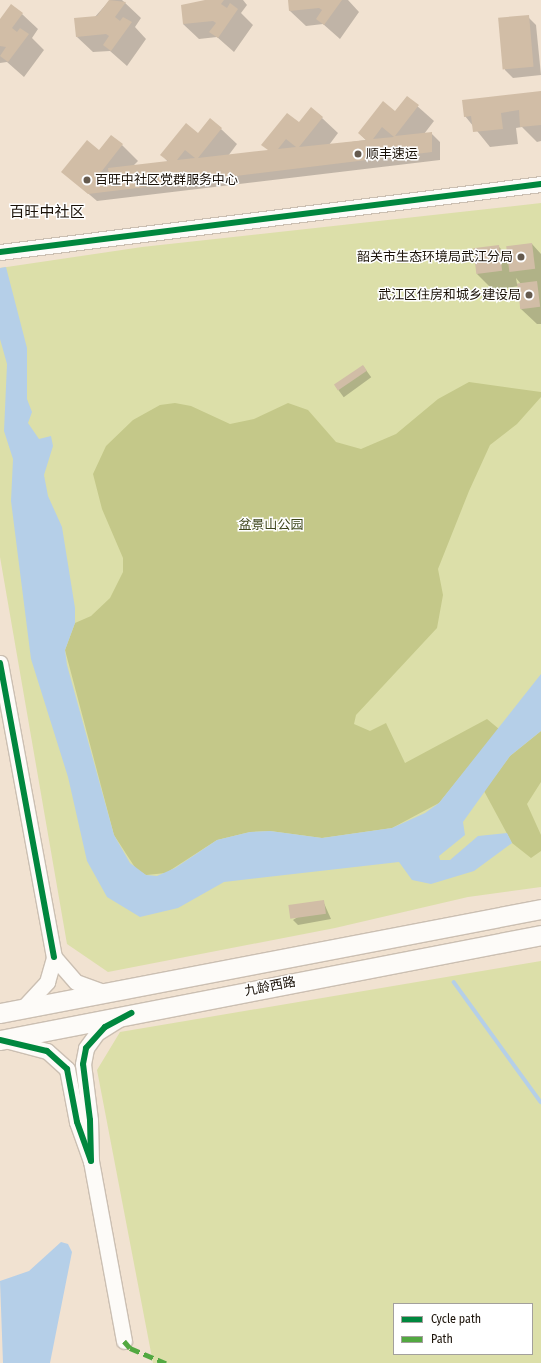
<!DOCTYPE html>
<html>
<head>
<meta charset="utf-8">
<style>
  body { margin:0 }
  #map { position:relative; width:541px; height:1363px; overflow:hidden; background:#f1e2d1; font-family:"Fira Sans Condensed","Noto Sans SC",sans-serif }
  div>[style] { position:absolute }
  .green>* { inset:0; background:#dcdfa9 }
  .forest>* { inset:0; background:#c4c889 }
  .water>* { inset:0; background:#b5cfe8 }
  .shadow>* { inset:0; background:#0003; transform-origin:0 0 }
  .stream>* { height:3.5px; margin:-1.75px; padding:0 1.75px; transform-origin:1.75px; border-radius:1.75px; background:#b5cfe8 }
  .building>* { inset:0; background:#d1bda6; transform-origin:0 0 }
  .roads { filter:drop-shadow(1px 0 #cbbfb2) drop-shadow(-1px 0 #cbbfb2) drop-shadow(0 1px #cbbfb2) drop-shadow(0 -1px #cbbfb2) }
  .minor>* { height:15px; margin:-7.5px; padding:0 7.5px; transform-origin:7.5px; border-radius:7.5px; background:#fdfbf8 }
  .major>* { height:19px; margin:-9.5px; padding:0 9.5px; transform-origin:9.5px; border-radius:9.5px; background:#fdfbf8 }
  .quiet>* { height:5px; margin-top:-2.5px; transform-origin:0; background:repeating-linear-gradient(90deg,#52a841 0 10px,transparent 0 15px) }
  .cycleway>* { height:6px; margin:-3px; padding:0 3px; transform-origin:3px; border-radius:3px; background:#00873e }
  .dots>* { width:11px; height:11px; translate:-50% -50%; box-sizing:border-box; border:2px solid #fff; border-radius:50% }
  span { translate:-50% -50%; white-space:nowrap; text-align:center; line-height:1.15; -webkit-text-stroke:3px #fff; paint-order:stroke }
  .poi-label { font-size:13px; color:#1a1107 }
  .left { translate:0 -50%; text-align:left }
  .right { translate:-100% -50%; text-align:right }
  .park-label { font-size:13px; color:#3d451b }
  .street-label { font-size:13px; color:#1a1107 }
  .quarter-label { font-size:15px; color:#1a1107 }
  .legend { position:absolute; left:393px; top:1303px; width:140px; height:52px; box-sizing:border-box; background:#fff; border:1px solid #a3a09c; margin:0; padding:5px 7px; list-style:none; font-size:12px; color:#1a1107 }
  .legend li { display:flex; align-items:center; gap:8px; height:20px }
  .legend b { width:20px; border:1px solid #a3a09c }
</style>
</head>
<body>
<div id="map">
  <div class="green">
    <i style="clip-path:polygon(541px 203px,541px 887px,468px 897px,335px 928px,108px 972px,67px 944px,0 557px,0 268px,142px 247px)"></i>
    <i style="clip-path:polygon(evenodd,541px 961px,541px 1363px,153px 1363px,97px 1070px,120px 1032px,541px 961px,394px 1304px,532px 1304px,532px 1354px,394px 1354px,394px 1304px)"></i>
  </div>
  <div class="forest">
    <i style="clip-path:polygon(469px 382px,541px 392px,541px 397px,517px 424px,490px 445px,469px 491px,438px 569px,443px 595px,437px 628px,356px 715px,354px 724px,370px 731px,386px 723px,405px 763px,487px 719px,499px 729px,439px 803px,392px 828px,322px 838px,270px 831px,250px 832px,217px 840px,166px 873px,146px 875px,136px 869px,114px 835px,65px 650px,75px 623px,91px 616px,110px 598px,123px 572px,123px 558px,102px 509px,93px 474px,106px 446px,133px 420px,160px 405px,175px 403px,191px 406px,230px 424px,254px 419px,288px 403px,308px 410px,336px 442px,361px 449px,396px 434px,438px 399px)"></i>
    <i style="clip-path:polygon(541px 731px,541px 782px,527px 804px,541px 835px,541px 851px,531px 858px,512px 843px,484px 791px,510px 756px)"></i>
  </div>
  <div class="water">
    <i style="clip-path:polygon(6px 267px,27px 348px,27px 399px,32px 412px,28px 423px,39px 439px,51px 436px,53px 446px,44px 475px,48px 496px,62px 527px,75px 608px,75px 623px,65px 650px,67px 665px,114px 835px,130px 863px,146px 875px,157px 876px,175px 868px,217px 840px,250px 832px,270px 831px,322px 838px,392px 828px,425px 813px,439px 803px,541px 674px,541px 731px,510px 756px,463px 822px,465px 835px,439px 856px,440px 860px,450px 860px,478px 836px,507px 833px,512px 843px,474px 871px,431px 884px,412px 880px,399px 862px,224px 882px,178px 908px,140px 917px,107px 897px,87px 861px,68px 777px,31px 659px,11px 501px,13px 459px,4px 431px,7px 364px,0 339px,0 268px)"></i>
    <i style="clip-path:polygon(61px 1242px,68px 1244px,72px 1252px,50px 1363px,3px 1363px,0 1281px,29px 1271px)"></i>
  </div>
  <div class="shadow">
    <i style="clip-path:polygon(110px 0,122px 0,141px 18px,135px 27px,146px 39px,127px 66px,110px 51px,93px 52px,77px 37px)"></i>
    <i style="clip-path:polygon(207px 0,243px 0,247px 5px,241px 13px,253px 25px,234px 52px,217px 37px,199px 39px,183px 24px)"></i>
    <i style="clip-path:polygon(289px 0,348px 0,359px 12px,340px 39px,323px 24px,306px 26px,290px 11px)"></i>
    <i style="clip-path:polygon(22px 14px,38px 29px,32px 38px,44px 50px,24px 77px,7px 62px,0 63px,0 21px)"></i>
    <i style="clip-path:polygon(528px 17px,536px 25px,541px 75px,513px 78px,505px 70px,499px 20px)"></i>
    <i style="clip-path:polygon(541px 92px,541px 141px,537px 142px,522px 127px,516px 128px,518px 144px,490px 147px,465px 116px)"></i>
    <i style="clip-path:polygon(407px 97px,434px 121px,424px 134px,431px 133px,440px 142px,440px 160px,97px 201px,63px 172px,99px 151px,122px 145px,138px 161px,133px 166px,168px 162px,162px 155px,198px 134px,221px 129px,237px 144px,228px 156px,269px 151px,299px 124px,322px 118px,338px 133px,329px 145px,366px 140px,359px 133px,395px 112px)"></i>
    <i style="clip-path:polygon(evenodd,532px 244px,541px 254px,541px 324px,537px 324px,521px 309px,519px 286px,493px 290px,477px 274px,498px 246px,508px 256px,532px 244px,516px 278px,521px 284px,517px 284px,516px 278px)"></i>
    <i style="left:363px;top:366px;width:14px;height:34px;rotate:54deg"></i>
    <i style="clip-path:polygon(323px 901px,331px 919px,298px 925px,293px 920px)"></i>
  </div>
  <div class="stream">
    <i style="left:454px;top:982px;width:148px;rotate:54.1deg"></i>
  </div>
  <div class="building">
    <i style="clip-path:polygon(109px 0,126px 2px,115px 17px,120px 21px,123px 17px,132px 22px,111px 51px,103px 45px,109px 36px,106px 34px,76px 37px,74px 18px,97px 16px)"></i>
    <i style="clip-path:polygon(205px 0,224px 0,221px 4px,227px 8px,230px 3px,238px 9px,218px 38px,209px 32px,216px 23px,213px 21px,183px 24px,181px 5px)"></i>
    <i style="clip-path:polygon(288px 0,342px 0,324px 25px,316px 19px,322px 10px,319px 8px,289px 11px)"></i>
    <i style="clip-path:polygon(11px 4px,23px 13px,12px 28px,17px 32px,20px 28px,29px 34px,8px 62px,0 56px,6px 47px,0 46px,0 19px)"></i>
    <i style="left:529px;top:15px;width:52px;height:31px;rotate:85deg"></i>
    <i style="clip-path:polygon(541px 91px,541px 125px,520px 127px,519px 110px,501px 113px,503px 129px,473px 132px,471px 116px,464px 117px,462px 100px)"></i>
    <i style="clip-path:polygon(evenodd,407px 96px,419px 105px,395px 136px,432px 132px,432px 152px,88px 194px,61px 172px,87px 140px,99px 150px,111px 135px,123px 144px,98px 176px,100px 178px,109px 177px,108px 168px,168px 161px,160px 155px,186px 123px,198px 133px,210px 118px,222px 128px,198px 158px,268px 150px,261px 145px,287px 113px,299px 122px,311px 107px,323px 117px,299px 147px,366px 140px,358px 133px,383px 101px,395px 111px,407px 96px,382px 127px,394px 137px,373px 139px,382px 127px,407px 96px,286px 139px,296px 147px,278px 149px,286px 139px,407px 96px,185px 150px,195px 158px,177px 160px,185px 150px)"></i>
    <i style="left:532px;top:243px;width:26px;height:26px;rotate:83deg"></i>
    <i style="left:499px;top:245px;width:26px;height:26px;rotate:83deg"></i>
    <i style="left:537px;top:281px;width:26px;height:20px;rotate:83deg"></i>
    <i style="left:363px;top:365px;width:7px;height:35px;rotate:56deg"></i>
    <i style="left:324px;top:900px;width:14px;height:36px;rotate:82deg"></i>
  </div>
  <div class="roads">
    <div class="minor">
      <i style="left:0;top:252px;width:545px;rotate:-7.16deg"></i>
      <i style="left:0;top:663px;width:299px;rotate:79.6deg"></i>
      <i style="left:22px;top:1009px;width:37px;rotate:-47deg"></i>
      <i style="left:47px;top:982px;width:26px;rotate:-74deg"></i>
      <i style="left:54px;top:957px;width:33px;rotate:49deg"></i>
      <i style="left:76px;top:982px;width:30px;rotate:20deg"></i>
      <i style="left:9px;top:1041px;width:39px;rotate:15deg"></i>
      <i style="left:47px;top:1051px;width:27px;rotate:42deg"></i>
      <i style="left:67px;top:1069px;width:54px;rotate:79.3deg"></i>
      <i style="left:77px;top:1122px;width:41px;rotate:70.3deg"></i>
      <i style="left:91px;top:1161px;width:41px;rotate:-91.4deg"></i>
      <i style="left:90px;top:1120px;width:56px;rotate:-97.1deg"></i>
      <i style="left:83px;top:1064px;width:16px;rotate:-79deg"></i>
      <i style="left:86px;top:1048px;width:19px;rotate:-54deg"></i>
      <i style="left:97px;top:1033px;width:25px;rotate:-32deg"></i>
      <i style="left:91px;top:1161px;width:183px;rotate:79.6deg"></i>
    </div>
    <div class="major">
      <i style="left:0;top:1013px;width:551px;rotate:-10.88deg"></i>
      <i style="left:0;top:1040px;width:551px;rotate:-10.98deg"></i>
    </div>
  </div>
  <div class="quiet">
    <i style="left:124px;top:1341px;width:9px;rotate:49deg"></i>
    <i style="left:130px;top:1348px;width:39px;rotate:23deg"></i>
  </div>
  <div class="cycleway">
    <i style="left:0;top:252px;width:545px;rotate:-7.16deg"></i>
    <i style="left:0;top:663px;width:299px;rotate:79.6deg"></i>
    <i style="left:0;top:1040px;width:48px;rotate:13.2deg"></i>
    <i style="left:47px;top:1051px;width:27px;rotate:42deg"></i>
    <i style="left:67px;top:1069px;width:54px;rotate:79.3deg"></i>
    <i style="left:77px;top:1122px;width:41px;rotate:70.3deg"></i>
    <i style="left:91px;top:1161px;width:41px;rotate:-91.4deg"></i>
    <i style="left:90px;top:1120px;width:56px;rotate:-97.1deg"></i>
    <i style="left:83px;top:1064px;width:16px;rotate:-79deg"></i>
    <i style="left:86px;top:1048px;width:28px;rotate:-48deg"></i>
    <i style="left:105px;top:1027px;width:30px;rotate:-28deg"></i>
  </div>
  <div class="dots">
    <i style="left:358px;top:154px;background:#655a4e"></i>
    <i style="left:87px;top:180px;background:#655a4e"></i>
    <i style="left:521px;top:257px;background:#655a4e"></i>
    <i style="left:529px;top:295px;background:#655a4e"></i>
  </div>
  <div class="poi-label">
    <span class="left" style="left:366px;top:154px">顺丰速运</span>
    <span class="left" style="left:95px;top:180px">百旺中社区党群服务中心</span>
    <span class="right" style="left:513px;top:257px">韶关市生态环境局武江分局</span>
    <span class="right" style="left:521px;top:295px">武江区住房和城乡建设局</span>
  </div>
  <div class="park-label">
    <span style="left:271px;top:525px">盆景山公园</span>
  </div>
  <div class="street-label">
    <span style="left:270px;top:987px;rotate:-11deg">九龄西路</span>
  </div>
  <div class="quarter-label">
    <span style="left:47px;top:213px">百旺中社区</span>
  </div>
  <ul class="legend">
  <li><b style="height:5px;background:#00873e"></b>Cycle path</li>
  <li><b style="height:5px;background:#52a841"></b>Path</li>
  </ul>
</div>
</body>
</html>
